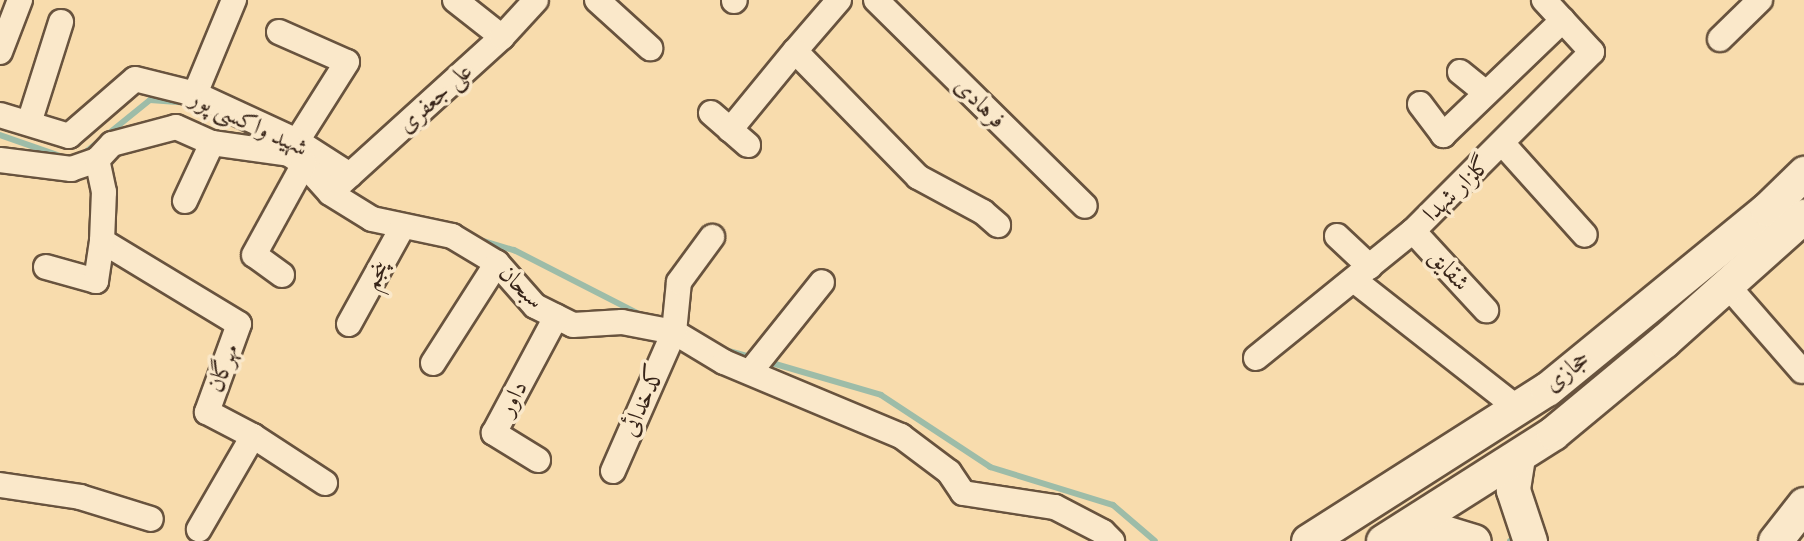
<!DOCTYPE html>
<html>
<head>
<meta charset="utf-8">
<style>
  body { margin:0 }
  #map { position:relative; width:1804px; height:541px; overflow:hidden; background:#f8dcad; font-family:"IM FELL French Canon",Amiri,serif }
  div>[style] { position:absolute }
  .stream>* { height:6px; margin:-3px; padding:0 3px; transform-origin:3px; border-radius:3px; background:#9dbca8 }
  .roads { filter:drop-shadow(2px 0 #68533e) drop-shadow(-2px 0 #68533e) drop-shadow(0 2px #68533e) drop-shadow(0 -2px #68533e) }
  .street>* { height:24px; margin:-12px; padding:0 12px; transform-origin:12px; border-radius:12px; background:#fae8ca }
  .secondary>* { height:33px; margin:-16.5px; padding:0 16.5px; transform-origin:16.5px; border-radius:16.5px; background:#fae8ca }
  span { translate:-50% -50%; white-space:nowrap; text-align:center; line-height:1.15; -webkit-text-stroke:7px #fae8ca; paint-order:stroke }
  .street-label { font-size:24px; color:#382519 }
</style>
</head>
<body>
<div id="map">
  <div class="stream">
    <i style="left:0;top:135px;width:64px;rotate:19.3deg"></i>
    <i style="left:82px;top:155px;width:87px;rotate:-39deg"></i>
    <i style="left:150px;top:100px;width:31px;rotate:4deg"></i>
    <i style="left:477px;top:239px;width:39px;rotate:17deg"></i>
    <i style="left:514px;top:250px;width:143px;rotate:27.1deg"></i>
    <i style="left:725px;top:350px;width:31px;rotate:15deg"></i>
    <i style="left:765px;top:361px;width:121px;rotate:16.3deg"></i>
    <i style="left:881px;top:395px;width:131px;rotate:33.4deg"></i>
    <i style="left:990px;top:467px;width:129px;rotate:17.2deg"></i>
    <i style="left:1113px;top:505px;width:55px;rotate:40.6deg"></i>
    <i style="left:1510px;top:541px;width:1px"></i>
  </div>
  <div class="roads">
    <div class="street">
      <i style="left:455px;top:0;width:60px;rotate:38.2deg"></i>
      <i style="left:597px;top:0;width:72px;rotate:42.2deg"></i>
      <i style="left:839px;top:0;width:67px;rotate:130.8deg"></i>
      <i style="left:795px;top:51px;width:176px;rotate:45.7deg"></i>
      <i style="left:918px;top:177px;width:74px;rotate:28.3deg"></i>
      <i style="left:983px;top:212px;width:20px;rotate:41deg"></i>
      <i style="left:876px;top:0;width:293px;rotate:44.6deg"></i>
      <i style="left:734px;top:1px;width:1px;rotate:-45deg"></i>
      <i style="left:279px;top:32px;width:74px;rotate:23.8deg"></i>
      <i style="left:347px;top:62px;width:93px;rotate:122.3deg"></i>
      <i style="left:1720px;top:39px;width:56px;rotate:-44.3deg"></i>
      <i style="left:0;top:52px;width:56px;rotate:-69deg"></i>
      <i style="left:1460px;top:72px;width:33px;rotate:39deg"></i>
      <i style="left:195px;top:94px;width:102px;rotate:-67.5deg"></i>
      <i style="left:1420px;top:104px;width:39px;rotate:53deg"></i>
      <i style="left:1443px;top:135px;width:166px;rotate:-43.8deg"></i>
      <i style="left:711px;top:113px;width:49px;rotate:40.9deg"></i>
      <i style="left:0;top:115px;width:72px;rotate:16.9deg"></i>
      <i style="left:69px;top:136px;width:87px;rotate:-40.8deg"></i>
      <i style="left:135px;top:79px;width:62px;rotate:14deg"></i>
      <i style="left:195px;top:94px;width:112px;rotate:24.7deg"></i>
      <i style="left:297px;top:141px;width:63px;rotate:32.7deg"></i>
      <i style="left:29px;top:123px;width:106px;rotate:-72.4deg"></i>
      <i style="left:730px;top:130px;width:102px;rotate:-50.6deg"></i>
      <i style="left:1503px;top:144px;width:122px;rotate:48deg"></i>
      <i style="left:0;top:160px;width:72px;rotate:7.2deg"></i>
      <i style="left:71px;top:169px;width:28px;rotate:-19deg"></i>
      <i style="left:97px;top:160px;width:22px;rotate:-47deg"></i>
      <i style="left:112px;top:144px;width:66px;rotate:-14.9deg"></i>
      <i style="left:176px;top:127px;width:39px;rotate:24deg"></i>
      <i style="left:212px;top:143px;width:78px;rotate:8.1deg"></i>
      <i style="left:289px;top:154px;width:18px;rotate:34deg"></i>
      <i style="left:304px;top:164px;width:39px;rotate:48deg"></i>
      <i style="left:330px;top:193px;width:49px;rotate:31.8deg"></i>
      <i style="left:372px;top:219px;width:82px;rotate:12deg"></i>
      <i style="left:452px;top:236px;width:52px;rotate:31deg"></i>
      <i style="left:497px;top:263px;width:57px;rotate:48.5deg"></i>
      <i style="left:535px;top:306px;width:42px;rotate:26.6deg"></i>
      <i style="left:573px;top:325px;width:49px;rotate:-3.5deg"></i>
      <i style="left:622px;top:322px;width:53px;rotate:10.9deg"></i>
      <i style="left:674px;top:332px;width:58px;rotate:31deg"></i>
      <i style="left:724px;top:362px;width:192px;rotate:22.7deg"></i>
      <i style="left:901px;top:436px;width:60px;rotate:36.9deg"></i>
      <i style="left:949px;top:472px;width:25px;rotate:56deg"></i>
      <i style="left:963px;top:493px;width:93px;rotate:8.7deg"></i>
      <i style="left:1055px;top:507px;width:54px;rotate:27.5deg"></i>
      <i style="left:1103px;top:532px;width:13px;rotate:45deg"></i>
      <i style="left:340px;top:184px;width:219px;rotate:-42.2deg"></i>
      <i style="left:502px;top:37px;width:50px;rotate:-47.4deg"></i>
      <i style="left:185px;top:201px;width:64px;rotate:-65deg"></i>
      <i style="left:1413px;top:231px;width:108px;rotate:47.3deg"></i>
      <i style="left:1337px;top:236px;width:45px;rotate:43.2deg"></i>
      <i style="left:102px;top:241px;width:160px;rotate:31.2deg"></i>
      <i style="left:239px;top:324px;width:94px;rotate:110deg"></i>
      <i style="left:207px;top:412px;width:52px;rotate:27.6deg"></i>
      <i style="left:253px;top:436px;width:108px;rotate:120.1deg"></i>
      <i style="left:46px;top:267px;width:52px;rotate:15.6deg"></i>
      <i style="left:96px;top:281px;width:40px;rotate:-81.5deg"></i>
      <i style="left:102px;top:241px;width:49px;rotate:-87.7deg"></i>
      <i style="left:104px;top:192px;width:33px;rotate:-102deg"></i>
      <i style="left:282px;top:275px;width:34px;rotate:-144deg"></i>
      <i style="left:254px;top:255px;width:104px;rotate:-61.2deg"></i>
      <i style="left:1354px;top:280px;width:206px;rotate:38.1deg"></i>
      <i style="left:1727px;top:285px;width:114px;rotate:48.9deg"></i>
      <i style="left:349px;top:324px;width:112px;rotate:-61.1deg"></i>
      <i style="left:1256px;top:358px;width:202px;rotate:-39deg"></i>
      <i style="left:1413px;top:231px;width:253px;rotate:-45deg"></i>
      <i style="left:1592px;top:52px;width:71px;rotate:-132.7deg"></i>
      <i style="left:433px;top:363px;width:119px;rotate:-57.4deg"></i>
      <i style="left:750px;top:372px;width:115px;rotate:-51.3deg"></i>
      <i style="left:253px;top:436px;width:86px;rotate:33.1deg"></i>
      <i style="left:538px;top:460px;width:52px;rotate:-148.5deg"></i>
      <i style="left:494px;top:433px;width:132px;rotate:-61.9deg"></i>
      <i style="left:613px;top:471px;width:152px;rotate:-66.3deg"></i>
      <i style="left:674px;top:332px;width:50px;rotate:-84.3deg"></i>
      <i style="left:679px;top:282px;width:56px;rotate:-53.7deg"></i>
      <i style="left:0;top:485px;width:81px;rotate:8.5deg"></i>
      <i style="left:80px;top:497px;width:74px;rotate:17.2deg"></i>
    </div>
    <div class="secondary">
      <i style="left:1518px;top:457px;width:33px;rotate:99deg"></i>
      <i style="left:1513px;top:490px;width:54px;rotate:71.6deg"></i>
      <i style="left:1396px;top:534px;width:48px;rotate:-2.4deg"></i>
      <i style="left:1444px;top:532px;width:31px;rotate:17deg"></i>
      <i style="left:1308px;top:541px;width:283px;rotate:-32.5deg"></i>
      <i style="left:1547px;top:389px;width:284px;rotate:-39.3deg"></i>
      <i style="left:1767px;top:209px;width:52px;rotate:-44.2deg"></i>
      <i style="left:1383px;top:541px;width:201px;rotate:-32.4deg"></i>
      <i style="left:1553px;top:433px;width:144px;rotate:-39.7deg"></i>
      <i style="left:1664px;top:341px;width:188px;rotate:-41.8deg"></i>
      <i style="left:1775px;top:541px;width:47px;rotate:-51.9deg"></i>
    </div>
  </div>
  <div class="street-label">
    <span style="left:435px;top:98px;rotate:-42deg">علی جعفری</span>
    <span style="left:980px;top:103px;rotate:45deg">فرهادی</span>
    <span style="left:249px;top:123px;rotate:25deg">شهید واکسی پور</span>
    <span style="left:1457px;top:189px;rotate:-44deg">گلزار شهدا</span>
    <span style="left:1449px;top:270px;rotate:47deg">شقایق</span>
    <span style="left:376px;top:275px;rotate:-61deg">پنجم</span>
    <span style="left:521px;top:287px;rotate:44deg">سبحان</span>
    <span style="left:223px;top:368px;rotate:-70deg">مهرگان</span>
    <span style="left:1567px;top:371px;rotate:-38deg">حجازی</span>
    <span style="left:513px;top:398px;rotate:-62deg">داور</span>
    <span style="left:643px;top:401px;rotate:-66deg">کدخدائی</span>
  </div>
</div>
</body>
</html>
